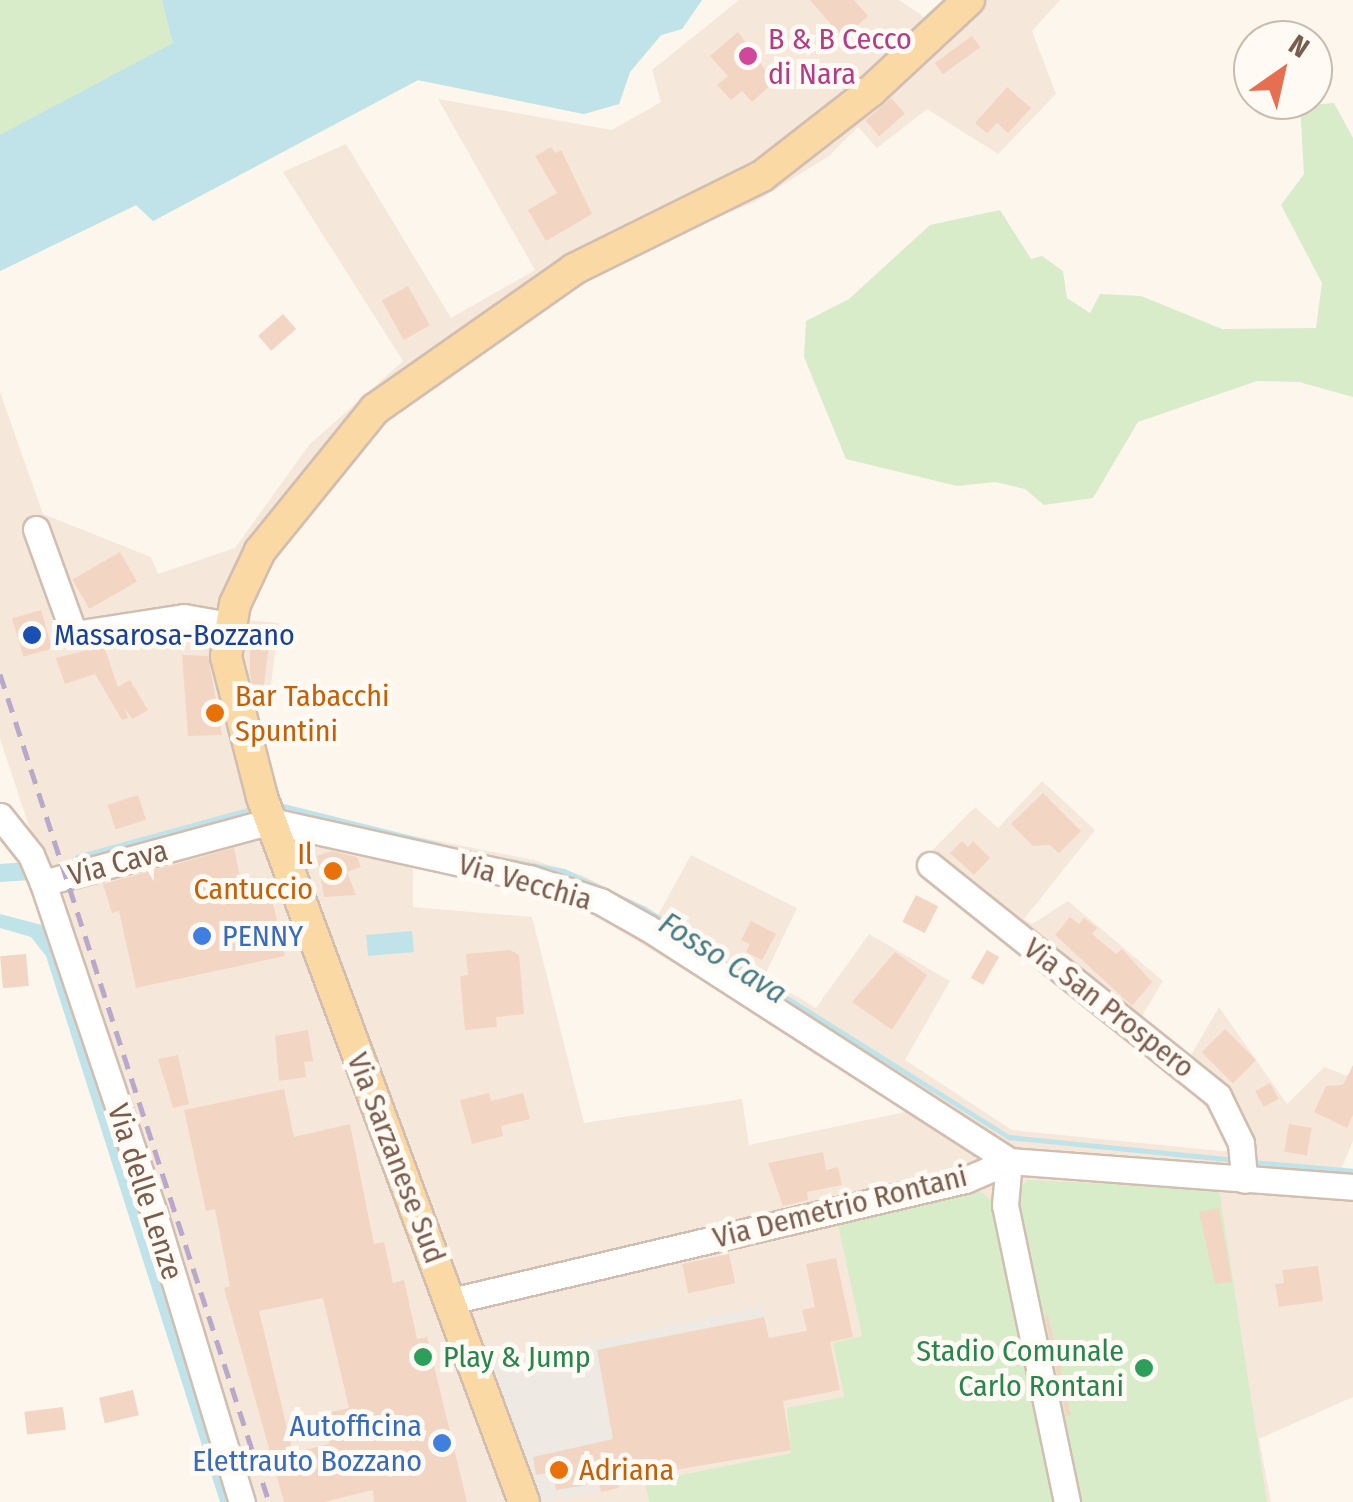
<!DOCTYPE html>
<html>
<head>
<meta charset="utf-8">
<style>
  body { margin:0 }
  #map { position:relative; width:1353px; height:1502px; overflow:hidden; background:#fdf6ec; font-family:"Fira Sans Condensed",sans-serif }
  div>[style] { position:absolute }
  .residential>* { inset:0; background:#f5e8da }
  .industrial>* { inset:0; background:#efe9e4 }
  .green>* { inset:0; background:#d8ecc9 }
  .water>* { inset:0; background:#bfe3e8; transform-origin:0 0 }
  .stream>* { height:5px; margin:-2.5px; padding:0 2.5px; transform-origin:2.5px; border-radius:2.5px; background:#bfe3e8 }
  .canal>* { height:18px; margin:-9px; padding:0 9px; transform-origin:9px; border-radius:9px; background:#bfe3e8 }
  .building>* { inset:0; background:#f3d5c3; transform-origin:0 0 }
  .roads { filter:drop-shadow(2px 0 #d1beb0) drop-shadow(-2px 0 #d1beb0) drop-shadow(0 2px #d1beb0) drop-shadow(0 -2px #d1beb0) }
  .minor>* { height:25px; margin:-12.5px; padding:0 12.5px; transform-origin:12.5px; border-radius:12.5px; background:#fff }
  .major>* { height:30px; margin:-15px; padding:0 15px; transform-origin:15px; border-radius:15px; background:#fbd9a5 }
  .rail>* { height:5px; margin-top:-2.5px; transform-origin:0; background:repeating-linear-gradient(90deg,#b9a8c9 0 15px,transparent 0 25px) }
  .dots>* { width:28px; height:28px; translate:-50% -50%; box-sizing:border-box; border:5px solid #fffaf3; border-radius:50% }
  span { translate:-50% -50%; white-space:nowrap; text-align:center; line-height:1.15; -webkit-text-stroke:10px #fffaf3; paint-order:stroke }
  .hotel-label { font-size:30px; color:#b23c85 }
  .left { translate:0 -50%; text-align:left }
  .transit-label { font-size:30px; color:#164399 }
  .food-label { font-size:30px; color:#c56008 }
  .right { translate:-100% -50%; text-align:right }
  .street-label { font-size:30px; color:#7a5c4d }
  .shop-label { font-size:30px; color:#366cbe }
  .leisure-label { font-size:30px; color:#27864d }
  .water-label { font-size:32px; color:#437c86; font-style:italic }
  .north { position:absolute; left:1233px; top:20px; width:100px; height:100px; box-sizing:border-box; background:#fffaf3; border:2px solid #cabbb1; border-radius:50%; rotate:34deg; font-size:28px; font-weight:700; line-height:40px; text-align:center; color:#7a5c4d }
  .north::after { content:''; display:block; margin:auto; width:35px; height:45px; background:#e76f51; clip-path:polygon(50% 0,100% 100%,50% 72%,0 100%) }
</style>
</head>
<body>
<div id="map">
  <div class="residential">
    <i style="clip-path:polygon(evenodd,739px 0,899px 0,924px 17px,943px 0,1060px 0,1032px 31px,1056px 94px,998px 154px,927px 109px,877px 148px,858px 127px,829px 156px,755px 202px,647px 246px,566px 290px,375px 426px,277px 552px,246px 620px,279px 623px,268px 708px,248px 714px,271px 808px,534px 860px,586px 877px,658px 915px,691px 855px,797px 908px,764px 977px,816px 1008px,869px 934px,950px 981px,905px 1060px,1012px 1130px,1231px 1152px,1233px 1145px,1191px 1087px,915px 868px,975px 807px,998px 828px,1042px 781px,1095px 830px,1024px 919px,1032px 924px,1068px 901px,1163px 981px,1137px 1024px,1187px 1062px,1219px 1007px,1287px 1104px,1324px 1067px,1353px 1078px,1353px 1141px,1340px 1172px,1353px 1173px,1353px 1397px,1259px 1439px,1271px 1502px,1059px 1502px,863px 1336px,844px 1397px,792px 1453px,646px 1482px,649px 1502px,253px 1502px,0 739px,0 392px,43px 514px,151px 557px,158px 574px,235px 548px,309px 445px,403px 361px,283px 172px,346px 144px,451px 318px,535px 270px,438px 99px,612px 130px,661px 102px,652px 70px,739px 0,413px 868px,525px 890px,588px 911px,914px 1110px,749px 1145px,742px 1099px,584px 1123px,532px 917px,413px 907px,413px 868px)"></i>
  </div>
  <div class="industrial">
    <i style="clip-path:polygon(763px 1306px,778px 1379px,621px 1479px,619px 1488px,536px 1502px,484px 1364px)"></i>
  </div>
  <div class="green">
    <i style="clip-path:polygon(0 0,702px 0,682px 29px,661px 35px,630px 72px,619px 104px,584px 114px,418px 80px,153px 221px,136px 205px,0 271px)"></i>
    <i style="clip-path:polygon(1334px 103px,1353px 138px,1353px 397px,1299px 382px,1257px 381px,1138px 422px,1093px 498px,1044px 505px,1025px 489px,995px 482px,957px 486px,846px 459px,804px 357px,806px 321px,849px 299px,930px 225px,1000px 210px,1031px 259px,1042px 256px,1063px 271px,1067px 298px,1090px 313px,1100px 294px,1141px 296px,1222px 329px,1316px 328px,1322px 283px,1281px 205px,1304px 174px,1300px 106px)"></i>
    <i style="clip-path:polygon(1028px 1180px,1219px 1189px,1267px 1502px,1074px 1502px,1014px 1192px)"></i>
    <i style="clip-path:polygon(977px 1189px,996px 1204px,1059px 1502px,649px 1502px,645px 1482px,791px 1453px,787px 1408px,844px 1397px,833px 1343px,862px 1336px,838px 1224px)"></i>
  </div>
  <div class="water">
    <i style="clip-path:polygon(162px 0,702px 0,682px 29px,661px 35px,630px 72px,619px 104px,584px 114px,418px 80px,153px 221px,136px 205px,0 271px,0 135px,173px 43px)"></i>
    <i style="clip-path:polygon(0 914px,42px 925px,55px 943px,230px 1502px,220px 1502px,46px 956px,31px 937px,0 928px)"></i>
    <i style="left:412px;top:931px;width:21px;height:46px;rotate:85deg"></i>
  </div>
  <div class="stream">
    <i style="left:275px;top:804px;width:169px;rotate:14deg"></i>
    <i style="left:484px;top:856px;width:81px;rotate:10.6deg"></i>
    <i style="left:564px;top:871px;width:89px;rotate:25.1deg"></i>
    <i style="left:645px;top:909px;width:430px;rotate:32.1deg"></i>
    <i style="left:1009px;top:1137px;width:228px;rotate:5.8deg"></i>
    <i style="left:77px;top:857px;width:185px;rotate:-15.4deg"></i>
    <i style="left:1251px;top:1162px;width:102px;rotate:5deg"></i>
  </div>
  <div class="canal">
    <i style="left:0;top:873px;width:26px;rotate:-4deg"></i>
  </div>
  <div class="building">
    <i style="clip-path:polygon(810px 0,854px 0,868px 16px,843px 38px)"></i>
    <i style="clip-path:polygon(738px 32px,774px 82px,752px 102px,742px 91px,731px 100px,717px 85px,728px 76px,710px 56px)"></i>
    <i style="left:972px;top:36px;width:14px;height:46px;rotate:54deg"></i>
    <i style="clip-path:polygon(1007px 87px,1031px 108px,1008px 133px,997px 123px,987px 133px,975px 123px)"></i>
    <i style="left:891px;top:98px;width:21px;height:34px;rotate:49deg"></i>
    <i style="clip-path:polygon(551px 147px,555px 153px,561px 150px,592px 214px,546px 241px,528px 210px,557px 193px,535px 156px)"></i>
    <i style="left:408px;top:286px;width:45px;height:30px;rotate:61deg"></i>
    <i style="left:283px;top:314px;width:20px;height:33px;rotate:49deg"></i>
    <i style="left:120px;top:552px;width:34px;height:55px;rotate:60deg"></i>
    <i style="left:41px;top:610px;width:40px;height:30px;rotate:74deg"></i>
    <i style="clip-path:polygon(250px 625px,271px 628px,264px 685px,252px 684px,250px 675px)"></i>
    <i style="clip-path:polygon(104px 646px,118px 687px,130px 680px,148px 710px,132px 719px,124px 707px,128px 718px,122px 720px,95px 674px,65px 684px,56px 658px)"></i>
    <i style="clip-path:polygon(182px 655px,208px 656px,222px 735px,188px 736px)"></i>
    <i style="clip-path:polygon(1043px 793px,1081px 831px,1059px 853px,1050px 845px,1033px 846px,1011px 824px)"></i>
    <i style="left:138px;top:795px;width:26px;height:32px;rotate:72deg"></i>
    <i style="clip-path:polygon(962px 841px,968px 847px,973px 841px,990px 858px,974px 875px,950px 853px)"></i>
    <i style="clip-path:polygon(234px 848px,243px 891px,269px 886px,285px 956px,136px 988px,119px 911px,112px 913px,103px 884px)"></i>
    <i style="clip-path:polygon(331px 851px,357px 857px,361px 867px,347px 872px,356px 895px,324px 897px,317px 856px)"></i>
    <i style="left:916px;top:895px;width:25px;height:30px;rotate:27deg"></i>
    <i style="clip-path:polygon(1070px 917px,1079px 924px,1084px 918px,1097px 928px,1092px 934px,1116px 954px,1122px 949px,1152px 982px,1132px 1006px,1055px 935px)"></i>
    <i style="clip-path:polygon(751px 921px,776px 934px,762px 960px,746px 952px,750px 944px,741px 940px)"></i>
    <i style="clip-path:polygon(510px 950px,519px 955px,524px 1014px,496px 1017px,497px 1027px,465px 1030px,460px 976px,468px 975px,466px 954px)"></i>
    <i style="left:987px;top:950px;width:14px;height:32px;rotate:30deg"></i>
    <i style="clip-path:polygon(895px 952px,927px 975px,892px 1030px,852px 1002px)"></i>
    <i style="left:26px;top:954px;width:32px;height:26px;rotate:85deg"></i>
    <i style="left:1225px;top:1029px;width:44px;height:33px;rotate:45deg"></i>
    <i style="clip-path:polygon(308px 1030px,313px 1061px,304px 1062px,306px 1077px,279px 1081px,275px 1036px)"></i>
    <i style="clip-path:polygon(178px 1055px,189px 1104px,173px 1108px,158px 1059px)"></i>
    <i style="clip-path:polygon(1353px 1065px,1353px 1115px,1347px 1128px,1314px 1112px,1326px 1086px,1343px 1085px)"></i>
    <i style="left:1270px;top:1083px;width:18px;height:17px;rotate:61deg"></i>
    <i style="clip-path:polygon(evenodd,284px 1089px,294px 1137px,350px 1124px,374px 1244px,384px 1242px,393px 1283px,404px 1280px,417px 1339px,427px 1337px,467px 1502px,374px 1502px,373px 1490px,324px 1502px,284px 1502px,224px 1288px,230px 1286px,215px 1209px,206px 1211px,184px 1110px,284px 1089px,323px 1298px,349px 1408px,323px 1414px,329px 1444px,293px 1453px,259px 1311px,323px 1298px)"></i>
    <i style="clip-path:polygon(489px 1093px,491px 1101px,523px 1093px,530px 1119px,501px 1126px,503px 1136px,472px 1144px,460px 1100px)"></i>
    <i style="left:1289px;top:1124px;width:23px;height:28px;rotate:10deg"></i>
    <i style="clip-path:polygon(823px 1152px,826px 1170px,838px 1167px,842px 1185px,807px 1192px,808px 1200px,783px 1206px,768px 1163px)"></i>
    <i style="clip-path:polygon(1219px 1208px,1232px 1282px,1215px 1284px,1199px 1212px)"></i>
    <i style="left:729px;top:1254px;width:30px;height:48px;rotate:78deg"></i>
    <i style="clip-path:polygon(836px 1258px,853px 1337px,830px 1342px,840px 1390px,783px 1401px,791px 1450px,617px 1480px,619px 1488px,601px 1492px,599px 1483px,556px 1490px,553px 1472px,536px 1475px,533px 1457px,613px 1439px,597px 1350px,764px 1317px,769px 1338px,807px 1331px,802px 1310px,815px 1307px,806px 1264px)"></i>
    <i style="clip-path:polygon(1318px 1266px,1323px 1301px,1279px 1307px,1275px 1284px,1284px 1283px,1282px 1270px)"></i>
    <i style="clip-path:polygon(1048px 1315px,1071px 1415px,1066px 1416px,1045px 1316px)"></i>
    <i style="left:133px;top:1390px;width:26px;height:35px;rotate:77deg"></i>
    <i style="left:63px;top:1407px;width:23px;height:39px;rotate:83deg"></i>
  </div>
  <div class="roads">
    <div class="minor">
      <i style="left:36px;top:529px;width:112px;rotate:70.1deg"></i>
      <i style="left:74px;top:634px;width:111px;rotate:-8.8deg"></i>
      <i style="left:184px;top:617px;width:46px;rotate:10.1deg"></i>
      <i style="left:0;top:816px;width:50px;rotate:51.5deg"></i>
      <i style="left:31px;top:855px;width:30px;rotate:67deg"></i>
      <i style="left:43px;top:883px;width:348px;rotate:71.4deg"></i>
      <i style="left:154px;top:1213px;width:302px;rotate:73.1deg"></i>
      <i style="left:930px;top:865px;width:369px;rotate:38.7deg"></i>
      <i style="left:1218px;top:1096px;width:52px;rotate:63.9deg"></i>
      <i style="left:1241px;top:1143px;width:37px;rotate:85deg"></i>
      <i style="left:43px;top:883px;width:236px;rotate:-15.2deg"></i>
      <i style="left:271px;top:821px;width:264px;rotate:12.5deg"></i>
      <i style="left:529px;top:878px;width:75px;rotate:17.9deg"></i>
      <i style="left:600px;top:901px;width:55px;rotate:29.4deg"></i>
      <i style="left:648px;top:928px;width:430px;rotate:32.8deg"></i>
      <i style="left:1009px;top:1161px;width:44px;rotate:95.2deg"></i>
      <i style="left:1005px;top:1205px;width:303px;rotate:78.2deg"></i>
      <i style="left:451px;top:1301px;width:528px;rotate:-13.25deg"></i>
      <i style="left:965px;top:1180px;width:48px;rotate:-23.4deg"></i>
      <i style="left:1009px;top:1161px;width:345px;rotate:4.3deg"></i>
    </div>
    <div class="major">
      <i style="left:524px;top:1502px;width:752px;rotate:-110.39deg"></i>
      <i style="left:262px;top:797px;width:145px;rotate:-104.4deg"></i>
      <i style="left:226px;top:657px;width:54px;rotate:-80.4deg"></i>
      <i style="left:235px;top:604px;width:59px;rotate:-64.7deg"></i>
      <i style="left:260px;top:551px;width:183px;rotate:-51deg"></i>
      <i style="left:375px;top:409px;width:243px;rotate:-35.1deg"></i>
      <i style="left:574px;top:269px;width:210px;rotate:-26.3deg"></i>
      <i style="left:762px;top:176px;width:138px;rotate:-37.9deg"></i>
      <i style="left:871px;top:91px;width:134px;rotate:-42.9deg"></i>
    </div>
  </div>
  <div class="rail">
    <i style="left:0;top:674px;width:871px;rotate:72deg"></i>
  </div>
  <div class="dots">
    <i style="left:748px;top:56px;background:#d1479c"></i>
    <i style="left:32px;top:635px;background:#1a4fb4"></i>
    <i style="left:215px;top:713px;background:#e8710a"></i>
    <i style="left:333px;top:871px;background:#e8710a"></i>
    <i style="left:202px;top:936px;background:#3f7fe0"></i>
    <i style="left:423px;top:1357px;background:#2e9e5b"></i>
    <i style="left:1144px;top:1368px;background:#2e9e5b"></i>
    <i style="left:442px;top:1443px;background:#3f7fe0"></i>
    <i style="left:559px;top:1470px;background:#e8710a"></i>
  </div>
  <div class="hotel-label">
    <span class="left" style="left:768px;top:56px">B &amp; B Cecco<br>di Nara</span>
  </div>
  <div class="transit-label">
    <span class="left" style="left:54px;top:635px">Massarosa-Bozzano</span>
  </div>
  <div class="food-label">
    <span class="left" style="left:235px;top:713px">Bar Tabacchi<br>Spuntini</span>
    <span class="right" style="left:313px;top:871px">Il<br>Cantuccio</span>
    <span class="left" style="left:579px;top:1470px">Adriana</span>
  </div>
  <div class="street-label">
    <span style="left:118px;top:863px;rotate:-15deg">Via Cava</span>
    <span style="left:525px;top:882px;rotate:16deg">Via Vecchia</span>
    <span style="left:1109px;top:1008px;rotate:38deg">Via San Prospero</span>
    <span style="left:396px;top:1158px;rotate:69deg">Via Sarzanese Sud</span>
    <span style="left:145px;top:1192px;rotate:72deg">Via delle Lenze</span>
    <span style="left:840px;top:1207px;rotate:-14deg">Via Demetrio Rontani</span>
  </div>
  <div class="shop-label">
    <span class="left" style="left:222px;top:936px">PENNY</span>
    <span class="right" style="left:422px;top:1443px">Autofficina<br>Elettrauto Bozzano</span>
  </div>
  <div class="leisure-label">
    <span class="right" style="left:1124px;top:1368px">Stadio Comunale<br>Carlo Rontani</span>
    <span class="left" style="left:443px;top:1357px">Play &amp; Jump</span>
  </div>
  <div class="water-label">
    <span style="left:723px;top:958px;rotate:32deg">Fosso Cava</span>
  </div>
  <div class="north">N</div>
</div>
</body>
</html>
